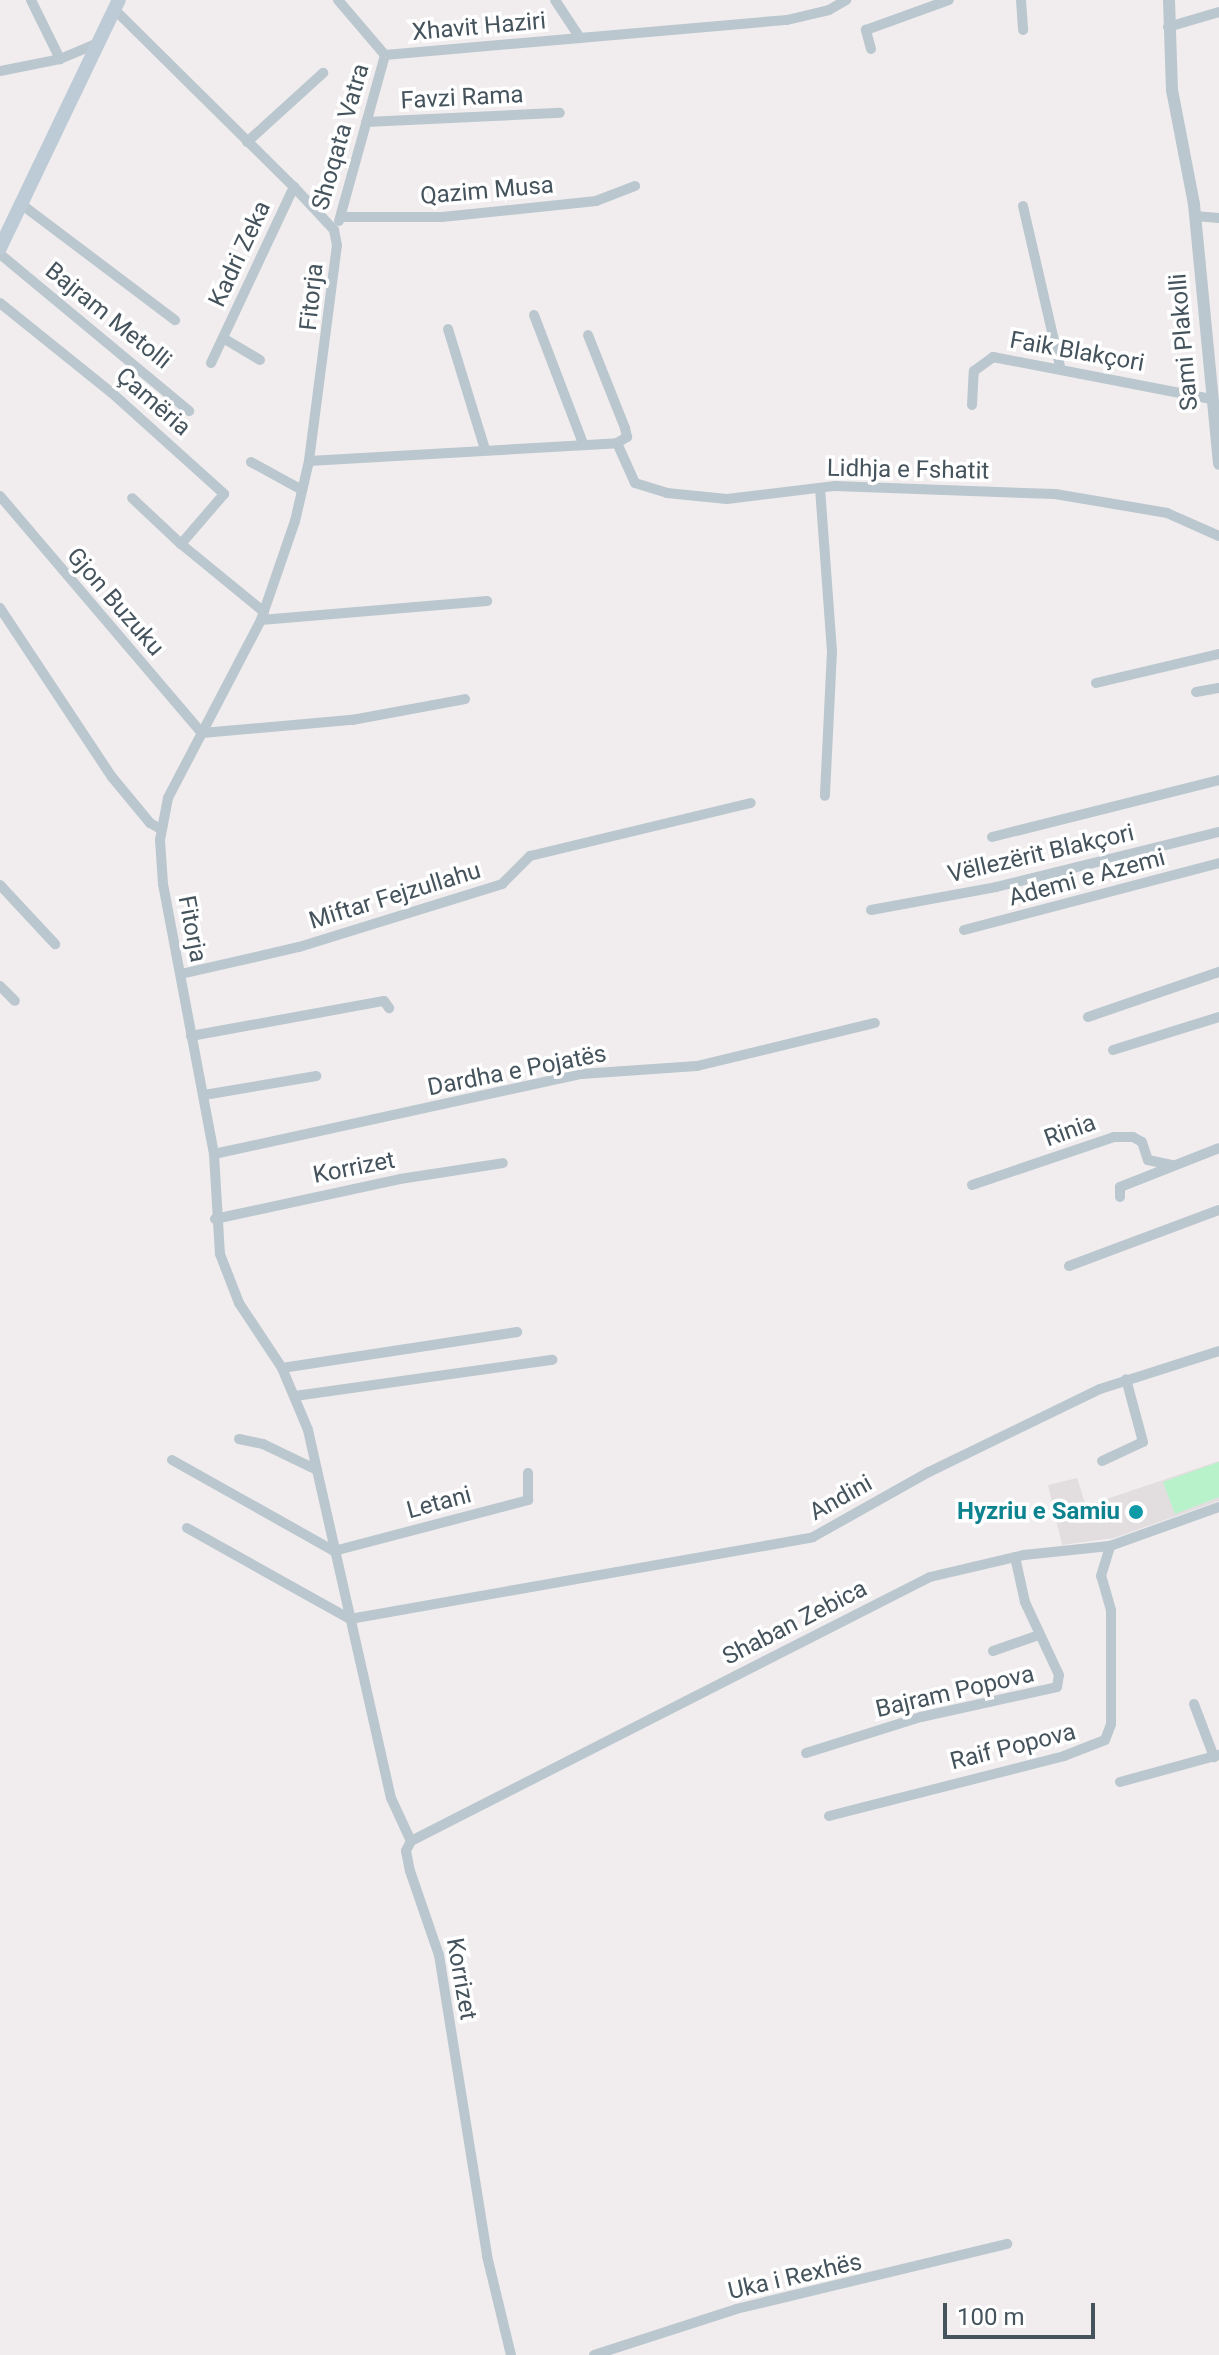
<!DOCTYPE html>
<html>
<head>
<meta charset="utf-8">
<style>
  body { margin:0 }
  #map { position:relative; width:1219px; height:2355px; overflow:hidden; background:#f1edee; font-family:Roboto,sans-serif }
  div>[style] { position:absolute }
  .education>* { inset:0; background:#e2dee0 }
  .green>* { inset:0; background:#b8f2ca }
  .minor>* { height:10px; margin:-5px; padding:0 5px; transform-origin:5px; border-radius:5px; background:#bbc7ce }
  .tertiary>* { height:12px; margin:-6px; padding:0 6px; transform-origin:6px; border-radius:6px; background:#bbc7ce }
  .secondary>* { height:14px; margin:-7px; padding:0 7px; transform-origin:7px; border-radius:7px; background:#bdcbd6 }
  .dots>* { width:22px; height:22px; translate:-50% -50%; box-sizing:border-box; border:4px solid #fff; border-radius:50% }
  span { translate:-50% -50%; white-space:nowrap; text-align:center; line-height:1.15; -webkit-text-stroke:7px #fff; paint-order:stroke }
  .street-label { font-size:24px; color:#45535c }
  .culture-label { font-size:24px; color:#0d838f; font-weight:700 }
  .right { translate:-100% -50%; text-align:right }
  .scale { position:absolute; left:943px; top:2303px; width:152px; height:36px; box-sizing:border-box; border:4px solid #45535c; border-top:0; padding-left:10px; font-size:24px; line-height:28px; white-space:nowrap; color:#45535c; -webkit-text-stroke:6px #fff; paint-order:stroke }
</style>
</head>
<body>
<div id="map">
  <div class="education">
    <i style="clip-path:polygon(1219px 1461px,1219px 1501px,1114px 1538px,1062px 1545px,1048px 1485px,1077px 1478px,1086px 1506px)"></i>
  </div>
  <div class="green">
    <i style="clip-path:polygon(1219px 1462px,1219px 1497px,1175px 1514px,1163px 1482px)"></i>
  </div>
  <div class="minor">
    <i style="left:31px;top:0;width:66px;rotate:63.8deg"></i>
    <i style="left:338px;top:0;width:72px;rotate:49.5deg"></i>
    <i style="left:1021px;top:0;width:30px;rotate:86deg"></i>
    <i style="left:115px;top:10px;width:252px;rotate:44.7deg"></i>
    <i style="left:294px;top:187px;width:59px;rotate:47.1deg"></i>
    <i style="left:334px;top:230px;width:15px;rotate:79deg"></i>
    <i style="left:337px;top:245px;width:218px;rotate:97.4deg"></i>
    <i style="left:309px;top:461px;width:62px;rotate:103.1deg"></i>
    <i style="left:295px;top:521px;width:105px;rotate:109deg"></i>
    <i style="left:261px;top:620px;width:201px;rotate:117.6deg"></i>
    <i style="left:168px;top:798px;width:43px;rotate:100.8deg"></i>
    <i style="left:160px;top:840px;width:44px;rotate:86.1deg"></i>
    <i style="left:163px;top:884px;width:275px;rotate:79.3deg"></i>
    <i style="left:214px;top:1154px;width:100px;rotate:86.6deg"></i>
    <i style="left:220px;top:1254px;width:53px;rotate:68.8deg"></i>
    <i style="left:239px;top:1303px;width:78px;rotate:56.5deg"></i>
    <i style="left:282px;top:1368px;width:67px;rotate:67.2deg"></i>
    <i style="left:308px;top:1430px;width:377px;rotate:77.3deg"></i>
    <i style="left:391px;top:1798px;width:47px;rotate:65.1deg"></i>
    <i style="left:411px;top:1841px;width:11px;rotate:117deg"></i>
    <i style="left:406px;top:1851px;width:20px;rotate:79deg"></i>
    <i style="left:410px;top:1871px;width:89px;rotate:71deg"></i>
    <i style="left:439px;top:1955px;width:305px;rotate:80.9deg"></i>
    <i style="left:487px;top:2256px;width:102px;rotate:76.4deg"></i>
    <i style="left:1168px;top:27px;width:53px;rotate:-16.4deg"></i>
    <i style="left:580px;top:38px;width:208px;rotate:-5deg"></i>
    <i style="left:787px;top:20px;width:43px;rotate:-13.4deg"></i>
    <i style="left:829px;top:10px;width:20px;rotate:-30deg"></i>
    <i style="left:871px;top:49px;width:20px;rotate:-105deg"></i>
    <i style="left:866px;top:30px;width:88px;rotate:-19.9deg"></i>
    <i style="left:385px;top:55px;width:196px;rotate:-5deg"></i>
    <i style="left:580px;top:38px;width:45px;rotate:-123.3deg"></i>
    <i style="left:0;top:71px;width:61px;rotate:-11.3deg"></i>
    <i style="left:60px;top:59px;width:41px;rotate:-22.8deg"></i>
    <i style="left:366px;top:122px;width:194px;rotate:-2.7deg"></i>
    <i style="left:247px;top:142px;width:103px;rotate:-42.2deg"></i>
    <i style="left:21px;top:204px;width:193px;rotate:37deg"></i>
    <i style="left:1023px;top:206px;width:164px;rotate:77deg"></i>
    <i style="left:1195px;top:216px;width:24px;rotate:5deg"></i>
    <i style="left:341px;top:217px;width:101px"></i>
    <i style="left:442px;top:217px;width:155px;rotate:-5.9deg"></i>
    <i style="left:596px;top:201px;width:42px;rotate:-21deg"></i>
    <i style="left:339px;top:221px;width:172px;rotate:-74.5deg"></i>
    <i style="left:0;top:254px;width:246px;rotate:39.7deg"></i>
    <i style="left:0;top:303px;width:144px;rotate:38.8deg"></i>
    <i style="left:112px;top:393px;width:151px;rotate:42deg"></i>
    <i style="left:224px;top:494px;width:66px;rotate:130.7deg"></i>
    <i style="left:181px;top:544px;width:67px;rotate:-136.8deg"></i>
    <i style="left:534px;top:315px;width:137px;rotate:69.1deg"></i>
    <i style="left:448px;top:329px;width:126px;rotate:72.9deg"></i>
    <i style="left:223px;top:338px;width:43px;rotate:30.7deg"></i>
    <i style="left:211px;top:363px;width:195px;rotate:-64.8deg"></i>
    <i style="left:972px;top:405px;width:34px;rotate:-87deg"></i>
    <i style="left:974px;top:371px;width:24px;rotate:-36deg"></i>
    <i style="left:993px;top:357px;width:222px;rotate:10.9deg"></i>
    <i style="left:617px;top:443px;width:44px;rotate:65.8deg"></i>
    <i style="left:635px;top:483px;width:34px;rotate:17deg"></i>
    <i style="left:667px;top:493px;width:60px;rotate:5.7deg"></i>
    <i style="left:727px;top:499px;width:109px;rotate:-6.9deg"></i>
    <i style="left:835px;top:486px;width:220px;rotate:2.1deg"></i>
    <i style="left:1055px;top:494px;width:114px;rotate:9.6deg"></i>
    <i style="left:1167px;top:513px;width:57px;rotate:23.9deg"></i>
    <i style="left:309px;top:461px;width:309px;rotate:-3.3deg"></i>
    <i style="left:617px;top:443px;width:12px;rotate:-31deg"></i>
    <i style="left:627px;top:437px;width:9px;rotate:-103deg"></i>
    <i style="left:625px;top:428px;width:100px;rotate:-111.7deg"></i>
    <i style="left:251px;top:462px;width:58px;rotate:28.8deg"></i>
    <i style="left:820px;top:488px;width:163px;rotate:85.8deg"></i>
    <i style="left:832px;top:651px;width:145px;rotate:92.8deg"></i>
    <i style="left:0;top:496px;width:311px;rotate:49.6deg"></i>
    <i style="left:181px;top:544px;width:107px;rotate:39.3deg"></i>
    <i style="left:0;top:608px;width:203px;rotate:56.5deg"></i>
    <i style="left:112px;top:777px;width:60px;rotate:50.4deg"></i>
    <i style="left:150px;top:823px;width:13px;rotate:29deg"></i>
    <i style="left:261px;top:620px;width:227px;rotate:-4.8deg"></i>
    <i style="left:1096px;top:683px;width:126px;rotate:-13.3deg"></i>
    <i style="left:1196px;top:692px;width:23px;rotate:-10deg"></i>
    <i style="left:202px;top:733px;width:151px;rotate:-5deg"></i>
    <i style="left:352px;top:720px;width:115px;rotate:-10.5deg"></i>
    <i style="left:992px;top:837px;width:234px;rotate:-14.1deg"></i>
    <i style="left:0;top:885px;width:81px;rotate:47deg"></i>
    <i style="left:871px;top:910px;width:127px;rotate:-10.4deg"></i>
    <i style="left:996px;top:887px;width:230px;rotate:-13.9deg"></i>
    <i style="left:964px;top:930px;width:264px;rotate:-14.7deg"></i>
    <i style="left:181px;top:974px;width:121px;rotate:-12.9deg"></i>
    <i style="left:299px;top:947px;width:213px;rotate:-17.2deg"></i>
    <i style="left:502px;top:884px;width:40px;rotate:-45deg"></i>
    <i style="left:530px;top:856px;width:227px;rotate:-13.5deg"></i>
    <i style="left:0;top:986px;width:21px;rotate:45deg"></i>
    <i style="left:1088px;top:1017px;width:139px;rotate:-19deg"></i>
    <i style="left:191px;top:1036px;width:196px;rotate:-10.3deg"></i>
    <i style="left:384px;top:1001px;width:9px;rotate:54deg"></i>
    <i style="left:1113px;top:1050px;width:111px;rotate:-17.3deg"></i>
    <i style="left:204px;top:1095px;width:114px;rotate:-9.6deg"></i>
    <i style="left:214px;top:1154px;width:376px;rotate:-12.3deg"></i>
    <i style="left:581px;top:1074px;width:116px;rotate:-3.9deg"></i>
    <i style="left:697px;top:1066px;width:183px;rotate:-13.6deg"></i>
    <i style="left:972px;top:1185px;width:150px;rotate:-18.7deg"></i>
    <i style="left:1114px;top:1137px;width:19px"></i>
    <i style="left:1133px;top:1137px;width:10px;rotate:29deg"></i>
    <i style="left:1142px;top:1142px;width:19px;rotate:72deg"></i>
    <i style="left:1148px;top:1160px;width:24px;rotate:12deg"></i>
    <i style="left:1120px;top:1197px;width:10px;rotate:-90deg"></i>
    <i style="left:1120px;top:1187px;width:106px;rotate:-21.5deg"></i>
    <i style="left:215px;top:1219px;width:189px;rotate:-12.2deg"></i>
    <i style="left:400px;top:1179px;width:104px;rotate:-8.8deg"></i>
    <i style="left:1069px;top:1266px;width:160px;rotate:-20.5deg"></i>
    <i style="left:282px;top:1368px;width:238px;rotate:-8.7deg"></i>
    <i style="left:295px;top:1396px;width:260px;rotate:-8deg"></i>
    <i style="left:239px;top:1439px;width:25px;rotate:12deg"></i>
    <i style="left:263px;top:1444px;width:60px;rotate:25.7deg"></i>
    <i style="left:172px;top:1460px;width:186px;rotate:29.3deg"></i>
    <i style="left:1102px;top:1461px;width:45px;rotate:-24.9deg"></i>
    <i style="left:1143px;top:1442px;width:65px;rotate:-105.1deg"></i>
    <i style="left:187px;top:1528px;width:187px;rotate:29.2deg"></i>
    <i style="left:334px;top:1551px;width:201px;rotate:-14.7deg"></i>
    <i style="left:528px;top:1500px;width:27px;rotate:-90deg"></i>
    <i style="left:350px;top:1619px;width:470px;rotate:-10deg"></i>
    <i style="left:813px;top:1537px;width:133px;rotate:-29.3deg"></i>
    <i style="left:929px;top:1472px;width:190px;rotate:-25.9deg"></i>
    <i style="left:1100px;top:1389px;width:125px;rotate:-17.7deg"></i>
    <i style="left:993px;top:1651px;width:49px;rotate:-19.2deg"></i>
    <i style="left:1194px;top:1704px;width:57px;rotate:69.3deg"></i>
    <i style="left:806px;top:1753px;width:121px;rotate:-17.4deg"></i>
    <i style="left:921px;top:1717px;width:139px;rotate:-12.4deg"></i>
    <i style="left:1057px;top:1687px;width:12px;rotate:-81deg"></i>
    <i style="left:1059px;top:1675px;width:81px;rotate:-115deg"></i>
    <i style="left:1025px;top:1602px;width:46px;rotate:-102.5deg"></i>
    <i style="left:1120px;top:1782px;width:103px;rotate:-15.3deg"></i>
    <i style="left:829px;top:1816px;width:243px;rotate:-14.3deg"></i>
    <i style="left:1064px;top:1756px;width:44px;rotate:-21.3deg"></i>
    <i style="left:1105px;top:1740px;width:17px;rotate:-69deg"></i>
    <i style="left:1111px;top:1724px;width:114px;rotate:-90deg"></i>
    <i style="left:1111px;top:1610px;width:35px;rotate:-106deg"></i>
    <i style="left:1101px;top:1576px;width:31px;rotate:-73deg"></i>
    <i style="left:411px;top:1841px;width:582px;rotate:-26.96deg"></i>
    <i style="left:930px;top:1577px;width:97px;rotate:-13.2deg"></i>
    <i style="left:1024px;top:1555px;width:86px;rotate:-6deg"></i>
    <i style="left:1110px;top:1546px;width:116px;rotate:-19.7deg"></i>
    <i style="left:594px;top:2355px;width:149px;rotate:-17.9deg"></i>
    <i style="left:736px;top:2309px;width:279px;rotate:-13.5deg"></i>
  </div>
  <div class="tertiary">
    <i style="left:1169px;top:0;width:90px;rotate:88.1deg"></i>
    <i style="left:1172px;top:90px;width:116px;rotate:79.1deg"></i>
    <i style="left:1194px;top:204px;width:261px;rotate:84.5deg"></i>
  </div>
  <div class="secondary">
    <i style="left:0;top:248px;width:275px;rotate:-64.4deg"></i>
  </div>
  <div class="dots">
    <i style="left:1136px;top:1512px;background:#0f9aa8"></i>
  </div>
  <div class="street-label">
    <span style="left:479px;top:27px;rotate:-5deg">Xhavit Haziri</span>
    <span style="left:462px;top:98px;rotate:-3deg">Favzi Rama</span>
    <span style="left:341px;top:137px;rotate:-74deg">Shoqata Vatra</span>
    <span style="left:487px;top:191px;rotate:-5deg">Qazim Musa</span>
    <span style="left:240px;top:254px;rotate:-65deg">Kadri Zeka</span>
    <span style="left:312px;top:297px;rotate:-84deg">Fitorja</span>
    <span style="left:108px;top:316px;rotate:39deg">Bajram Metolli</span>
    <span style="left:1184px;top:342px;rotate:-95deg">Sami Plakolli</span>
    <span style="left:1077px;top:352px;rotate:10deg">Faik Blakçori</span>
    <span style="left:153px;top:402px;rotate:41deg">Çamëria</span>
    <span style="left:908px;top:470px;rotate:1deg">Lidhja e Fshatit</span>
    <span style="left:115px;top:602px;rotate:49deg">Gjon Buzuku</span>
    <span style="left:1041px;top:854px;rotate:-13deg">Vëllezërit Blakçori</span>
    <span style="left:1087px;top:878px;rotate:-15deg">Ademi e Azemi</span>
    <span style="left:395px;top:896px;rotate:-17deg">Miftar Fejzullahu</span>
    <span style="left:192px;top:929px;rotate:79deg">Fitorja</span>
    <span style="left:517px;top:1071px;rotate:-11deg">Dardha e Pojatës</span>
    <span style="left:1070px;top:1131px;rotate:-20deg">Rinia</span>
    <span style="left:354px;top:1168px;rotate:-11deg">Korrizet</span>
    <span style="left:841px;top:1498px;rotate:-29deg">Andini</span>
    <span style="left:439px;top:1503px;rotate:-15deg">Letani</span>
    <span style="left:795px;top:1623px;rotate:-27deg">Shaban Zebica</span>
    <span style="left:955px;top:1692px;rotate:-13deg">Bajram Popova</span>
    <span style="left:1013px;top:1747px;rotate:-14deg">Raif Popova</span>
    <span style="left:461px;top:1979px;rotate:80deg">Korrizet</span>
    <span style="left:795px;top:2277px;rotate:-13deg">Uka i Rexhës</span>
  </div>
  <div class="culture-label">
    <span class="right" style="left:1120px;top:1512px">Hyzriu e Samiu</span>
  </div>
  <div class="scale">100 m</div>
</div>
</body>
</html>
